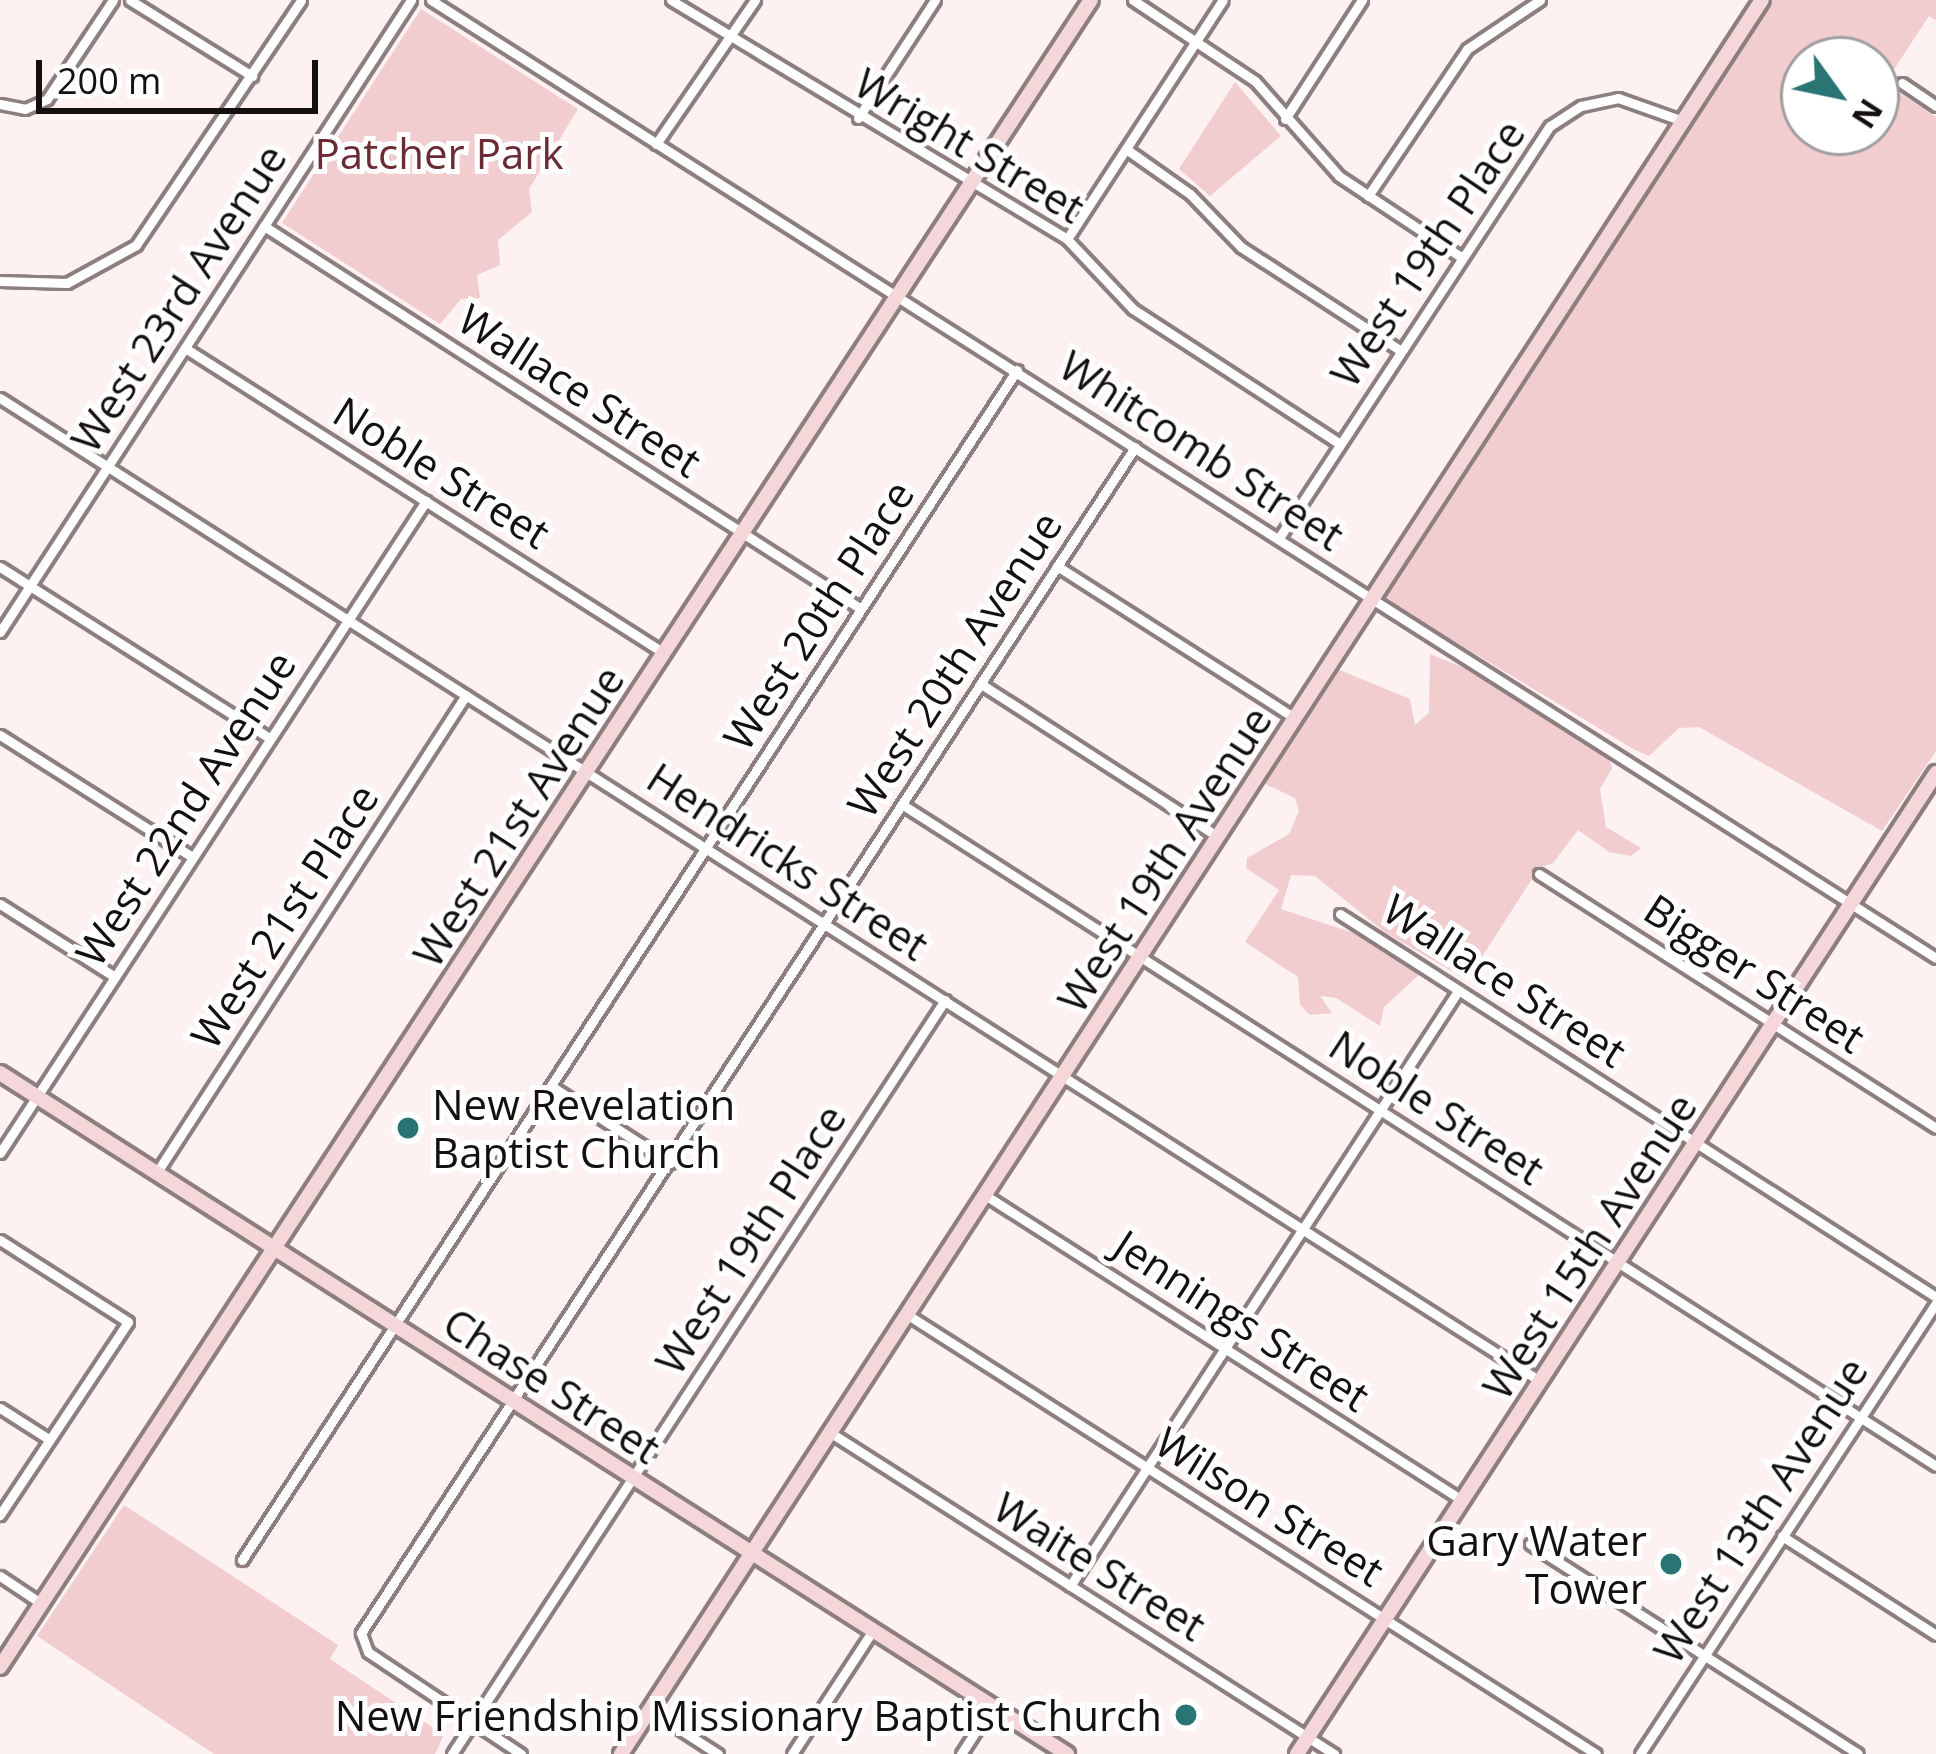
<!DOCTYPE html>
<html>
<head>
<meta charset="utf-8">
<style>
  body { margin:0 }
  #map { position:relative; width:1936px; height:1754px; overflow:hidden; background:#fef1f2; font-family:"Open Sans",sans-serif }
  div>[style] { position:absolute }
  .green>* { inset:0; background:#f1cdd0 }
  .roads { filter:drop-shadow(3px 0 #8d7f7f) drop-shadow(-3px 0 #8d7f7f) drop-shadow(0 3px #8d7f7f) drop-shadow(0 -3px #8d7f7f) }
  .street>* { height:9px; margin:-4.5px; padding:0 4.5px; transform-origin:4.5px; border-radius:4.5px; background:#fff }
  .secondary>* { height:14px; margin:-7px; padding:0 7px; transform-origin:7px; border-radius:7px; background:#f5d7da }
  .dots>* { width:33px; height:33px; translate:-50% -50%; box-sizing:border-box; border:6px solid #fff; border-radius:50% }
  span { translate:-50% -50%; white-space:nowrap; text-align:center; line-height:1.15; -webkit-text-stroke:10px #fff; paint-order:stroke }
  .street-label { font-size:42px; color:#151010 }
  .park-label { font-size:42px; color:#6b2b34 }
  .poi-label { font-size:42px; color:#151010 }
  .left { translate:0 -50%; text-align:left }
  .right { translate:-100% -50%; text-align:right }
  .north { position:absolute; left:1780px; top:36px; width:120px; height:120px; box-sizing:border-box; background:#fff; border:3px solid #a19f9f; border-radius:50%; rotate:123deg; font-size:33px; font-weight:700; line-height:48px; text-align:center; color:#151010 }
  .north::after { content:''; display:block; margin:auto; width:42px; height:54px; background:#2a7473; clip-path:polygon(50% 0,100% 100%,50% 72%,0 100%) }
  .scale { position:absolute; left:36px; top:60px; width:282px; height:54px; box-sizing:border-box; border:6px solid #151010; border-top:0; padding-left:15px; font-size:36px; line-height:42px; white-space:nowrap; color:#151010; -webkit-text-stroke:9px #fff; paint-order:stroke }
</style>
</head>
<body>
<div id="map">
  <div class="green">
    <i style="clip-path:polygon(evenodd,1772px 0,1936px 0,1936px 20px,1929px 16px,1885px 83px,1936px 117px,1936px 751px,1882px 831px,1699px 727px,1679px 728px,1649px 756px,1635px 750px,1382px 598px,1772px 0,1804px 60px,1876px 60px,1876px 132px,1804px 132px,1804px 60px)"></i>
    <i style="clip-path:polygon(421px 9px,578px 109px,529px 189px,532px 212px,498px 240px,500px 265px,477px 275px,480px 298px,461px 299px,440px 324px,282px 223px)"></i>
    <i style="clip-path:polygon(1235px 82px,1281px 136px,1210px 196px,1179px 169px)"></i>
    <i style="clip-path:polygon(1430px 654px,1479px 674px,1609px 757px,1612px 768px,1600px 789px,1606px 827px,1641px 848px,1631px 856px,1609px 852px,1578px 830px,1553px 863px,1539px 868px,1467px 980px,1386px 933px,1315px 876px,1291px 875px,1281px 909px,1366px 937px,1422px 972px,1384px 1007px,1380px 1026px,1336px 998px,1320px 996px,1332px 1013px,1310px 1015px,1300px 1005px,1298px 977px,1245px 942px,1279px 890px,1246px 868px,1247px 858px,1289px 834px,1299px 811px,1295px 798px,1263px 783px,1337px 669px,1410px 699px,1415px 725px,1429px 713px)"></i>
    <i style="clip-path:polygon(124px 1505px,338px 1645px,330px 1659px,444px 1735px,435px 1754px,214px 1754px,37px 1636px)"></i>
  </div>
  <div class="roads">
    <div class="street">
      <i style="left:130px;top:0;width:144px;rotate:31.9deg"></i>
      <i style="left:431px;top:0;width:1784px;rotate:32.48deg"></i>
      <i style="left:671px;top:0;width:463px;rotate:31.1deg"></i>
      <i style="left:1067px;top:239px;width:96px;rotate:46.7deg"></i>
      <i style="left:1133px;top:309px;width:247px;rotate:33.1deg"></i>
      <i style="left:1133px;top:0;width:146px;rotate:33.6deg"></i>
      <i style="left:1255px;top:81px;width:127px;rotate:48.5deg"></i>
      <i style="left:1339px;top:176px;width:146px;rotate:33.6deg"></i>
      <i style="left:1902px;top:83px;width:41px;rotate:34.1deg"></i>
      <i style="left:0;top:104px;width:25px;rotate:11deg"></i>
      <i style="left:25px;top:109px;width:24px;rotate:-24deg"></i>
      <i style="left:47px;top:99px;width:119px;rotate:-56.3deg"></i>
      <i style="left:858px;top:118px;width:141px;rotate:-56.9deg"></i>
      <i style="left:1285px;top:119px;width:142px;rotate:-57.1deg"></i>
      <i style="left:656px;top:144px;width:175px;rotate:-55.5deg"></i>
      <i style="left:1126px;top:149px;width:78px;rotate:35.1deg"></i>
      <i style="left:1190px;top:194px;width:74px;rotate:46.1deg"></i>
      <i style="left:1241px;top:247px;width:191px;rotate:33deg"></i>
      <i style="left:1368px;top:196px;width:177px;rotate:-56deg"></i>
      <i style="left:1467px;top:49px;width:88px;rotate:-33.9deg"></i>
      <i style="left:264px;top:226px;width:709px;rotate:32.68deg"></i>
      <i style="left:1067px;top:239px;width:285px;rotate:-56.9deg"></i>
      <i style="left:0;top:281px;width:67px;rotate:1.7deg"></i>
      <i style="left:67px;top:283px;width:79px;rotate:-28.8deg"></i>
      <i style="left:136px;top:245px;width:295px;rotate:-56deg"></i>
      <i style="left:185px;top:348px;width:568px;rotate:32.49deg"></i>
      <i style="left:0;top:398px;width:1827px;rotate:32.55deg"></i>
      <i style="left:1279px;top:538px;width:493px;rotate:-56.7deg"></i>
      <i style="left:1550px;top:126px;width:37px;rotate:-33deg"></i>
      <i style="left:1581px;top:106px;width:38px;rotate:-12deg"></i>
      <i style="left:1618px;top:98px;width:69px;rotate:19.5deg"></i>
      <i style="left:1057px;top:566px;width:282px;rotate:32.6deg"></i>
      <i style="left:0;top:567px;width:319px;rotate:32.4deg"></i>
      <i style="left:0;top:632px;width:754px;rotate:-56.96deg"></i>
      <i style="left:981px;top:684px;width:282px;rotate:32.8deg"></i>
      <i style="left:0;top:735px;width:227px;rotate:32.4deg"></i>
      <i style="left:903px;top:805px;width:1226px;rotate:32.61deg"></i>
      <i style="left:1539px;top:874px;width:471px;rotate:32.6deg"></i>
      <i style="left:0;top:904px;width:136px;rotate:32.4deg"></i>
      <i style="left:1340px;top:914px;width:708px;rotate:32.73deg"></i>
      <i style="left:551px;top:1086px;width:142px;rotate:32.9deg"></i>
      <i style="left:0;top:1153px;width:779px;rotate:-56.84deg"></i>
      <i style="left:157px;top:1172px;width:568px;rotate:-57.06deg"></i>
      <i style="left:985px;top:1195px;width:566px;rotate:32.6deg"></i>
      <i style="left:0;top:1240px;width:152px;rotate:32.6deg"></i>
      <i style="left:128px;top:1322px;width:232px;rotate:123.6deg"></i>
      <i style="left:908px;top:1315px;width:816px;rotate:32.54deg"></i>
      <i style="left:0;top:1408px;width:59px;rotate:32.6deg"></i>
      <i style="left:831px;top:1433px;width:597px;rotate:32.54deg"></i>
      <i style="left:1782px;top:1536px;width:183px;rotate:32.7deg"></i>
      <i style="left:1530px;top:1544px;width:389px;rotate:32.6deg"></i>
      <i style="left:242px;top:1560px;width:1420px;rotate:-56.93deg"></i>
      <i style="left:0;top:1576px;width:50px;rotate:33.7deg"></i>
      <i style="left:1070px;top:1586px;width:710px;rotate:-56.89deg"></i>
      <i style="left:650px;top:1710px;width:81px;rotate:32.9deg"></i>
      <i style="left:452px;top:1754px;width:901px;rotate:-56.82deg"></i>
      <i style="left:521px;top:1754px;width:184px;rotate:-146.3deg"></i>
      <i style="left:368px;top:1652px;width:20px;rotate:-110deg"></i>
      <i style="left:361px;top:1633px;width:1416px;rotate:-56.87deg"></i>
      <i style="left:792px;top:1754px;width:148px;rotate:-56.8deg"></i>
      <i style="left:961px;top:1754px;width:57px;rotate:-57.1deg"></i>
      <i style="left:1640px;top:1754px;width:539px;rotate:-56.72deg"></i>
    </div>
    <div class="secondary">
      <i style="left:0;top:1073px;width:1266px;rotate:32.55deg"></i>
      <i style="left:0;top:1667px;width:1992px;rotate:-56.8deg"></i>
      <i style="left:621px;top:1754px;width:2092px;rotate:-56.96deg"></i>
      <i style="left:1297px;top:1754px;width:1171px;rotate:-56.92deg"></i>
    </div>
  </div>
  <div class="dots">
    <i style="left:408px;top:1128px;background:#2a7473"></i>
    <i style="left:1671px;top:1564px;background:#2a7473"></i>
    <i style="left:1186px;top:1715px;background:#2a7473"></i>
  </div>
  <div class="street-label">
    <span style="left:970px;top:145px;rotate:31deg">Wright Street</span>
    <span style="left:1427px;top:253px;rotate:-56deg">West 19th Place</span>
    <span style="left:178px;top:298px;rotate:-57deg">West 23rd Avenue</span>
    <span style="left:580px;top:390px;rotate:33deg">Wallace Street</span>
    <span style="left:1202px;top:450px;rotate:33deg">Whitcomb Street</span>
    <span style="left:442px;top:472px;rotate:32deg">Noble Street</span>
    <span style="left:818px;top:615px;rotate:-57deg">West 20th Place</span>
    <span style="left:954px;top:664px;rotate:-57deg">West 20th Avenue</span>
    <span style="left:185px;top:808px;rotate:-57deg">West 22nd Avenue</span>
    <span style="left:518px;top:816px;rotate:-57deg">West 21st Avenue</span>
    <span style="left:1164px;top:859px;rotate:-57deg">West 19th Avenue</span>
    <span style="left:788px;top:861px;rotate:33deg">Hendricks Street</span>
    <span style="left:284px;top:916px;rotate:-57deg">West 21st Place</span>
    <span style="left:1755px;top:973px;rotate:33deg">Bigger Street</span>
    <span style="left:1505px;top:980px;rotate:33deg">Wallace Street</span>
    <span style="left:1437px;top:1107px;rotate:33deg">Noble Street</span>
    <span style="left:750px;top:1239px;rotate:-57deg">West 19th Place</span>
    <span style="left:1589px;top:1246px;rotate:-57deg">West 15th Avenue</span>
    <span style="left:1242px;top:1320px;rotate:33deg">Jennings Street</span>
    <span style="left:552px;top:1385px;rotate:33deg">Chase Street</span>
    <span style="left:1270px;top:1506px;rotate:32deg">Wilson Street</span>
    <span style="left:1760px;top:1510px;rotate:-57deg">West 13th Avenue</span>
    <span style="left:1100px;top:1566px;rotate:32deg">Waite Street</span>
  </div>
  <div class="park-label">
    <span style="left:439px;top:153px">Patcher Park</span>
  </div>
  <div class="poi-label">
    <span class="left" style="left:432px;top:1128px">New Revelation<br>Baptist Church</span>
    <span class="right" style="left:1647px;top:1564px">Gary Water<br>Tower</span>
    <span class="right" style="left:1162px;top:1715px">New Friendship Missionary Baptist Church</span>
  </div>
  <div class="north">N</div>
  <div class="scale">200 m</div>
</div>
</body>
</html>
